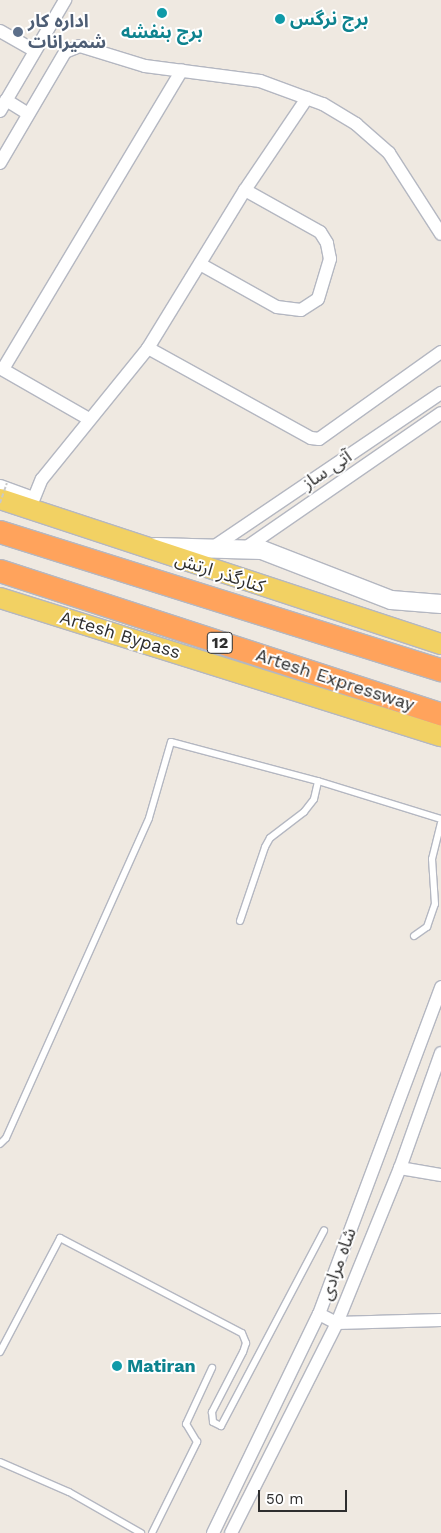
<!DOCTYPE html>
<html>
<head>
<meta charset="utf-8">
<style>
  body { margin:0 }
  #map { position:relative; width:441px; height:1533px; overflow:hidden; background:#efe9e1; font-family:"Work Sans","Noto Sans Arabic",sans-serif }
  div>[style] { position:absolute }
  .roads { filter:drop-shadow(1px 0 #b4b7c1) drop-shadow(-1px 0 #b4b7c1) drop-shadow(0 1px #b4b7c1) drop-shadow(0 -1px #b4b7c1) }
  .lane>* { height:6px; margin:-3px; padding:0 3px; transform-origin:3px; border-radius:3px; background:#fff }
  .street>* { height:12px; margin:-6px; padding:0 6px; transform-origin:6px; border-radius:6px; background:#fff }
  .secondary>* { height:18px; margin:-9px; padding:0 9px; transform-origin:9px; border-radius:9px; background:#fff }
  .primary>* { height:20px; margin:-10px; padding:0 10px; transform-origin:10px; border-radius:10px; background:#f2d163 }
  .highway>* { height:22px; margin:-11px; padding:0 11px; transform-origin:11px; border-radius:11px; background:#ffa35c }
  .path-bridge>* { height:2px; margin-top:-1px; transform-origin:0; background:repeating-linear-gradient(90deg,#c9c9c9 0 4px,transparent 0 6.5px) }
  .dots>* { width:14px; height:14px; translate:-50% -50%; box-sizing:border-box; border:2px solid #fff; border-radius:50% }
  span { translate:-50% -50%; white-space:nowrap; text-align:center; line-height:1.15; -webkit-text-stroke:4px #fff; paint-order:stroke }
  .shield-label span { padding:1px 4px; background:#fff; border:1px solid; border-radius:4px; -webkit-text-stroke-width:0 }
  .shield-label { font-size:16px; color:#2e2e2e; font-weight:700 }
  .culture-label { font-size:18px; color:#0d838f; font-weight:700 }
  .left { translate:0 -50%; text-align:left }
  .service-label { font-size:18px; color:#4e5e75; font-weight:700 }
  .street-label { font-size:18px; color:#2e2e2e }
  .scale { position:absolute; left:258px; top:1490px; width:89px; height:22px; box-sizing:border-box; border:2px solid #2e2e2e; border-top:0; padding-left:6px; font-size:15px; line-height:18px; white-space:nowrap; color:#2e2e2e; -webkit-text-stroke:4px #fff; paint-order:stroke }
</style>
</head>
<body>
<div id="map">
  <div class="roads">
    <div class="lane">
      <i style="left:240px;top:921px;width:78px;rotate:-71.3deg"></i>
      <i style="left:265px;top:847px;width:10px;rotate:-61deg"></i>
      <i style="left:270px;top:838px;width:43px;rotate:-37.4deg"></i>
      <i style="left:304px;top:812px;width:16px;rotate:-52deg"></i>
      <i style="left:314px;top:799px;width:18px;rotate:-77deg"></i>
      <i style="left:414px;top:936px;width:16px;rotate:-35deg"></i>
      <i style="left:427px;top:927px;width:24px;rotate:-71deg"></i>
      <i style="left:435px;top:904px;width:45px;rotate:-93.8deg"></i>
      <i style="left:432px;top:859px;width:37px;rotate:-76deg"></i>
      <i style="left:0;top:1144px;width:8px;rotate:-45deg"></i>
      <i style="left:6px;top:1138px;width:350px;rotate:-65.9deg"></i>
      <i style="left:149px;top:818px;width:79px;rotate:-73.9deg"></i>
      <i style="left:171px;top:742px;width:152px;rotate:14.9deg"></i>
      <i style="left:318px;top:781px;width:129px;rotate:17.2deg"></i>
      <i style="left:0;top:1352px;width:129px;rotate:-62.2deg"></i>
      <i style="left:60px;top:1238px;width:205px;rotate:27.6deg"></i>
      <i style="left:242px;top:1333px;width:11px;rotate:68deg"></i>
      <i style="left:246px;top:1343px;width:9px;rotate:108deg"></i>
      <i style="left:243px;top:1352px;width:68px;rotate:117.3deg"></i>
      <i style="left:212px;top:1412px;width:10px;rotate:84deg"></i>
      <i style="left:213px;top:1422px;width:9px;rotate:27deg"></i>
      <i style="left:221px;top:1426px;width:221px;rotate:-62.2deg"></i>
      <i style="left:0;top:1462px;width:75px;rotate:23.5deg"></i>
      <i style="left:69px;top:1492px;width:83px;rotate:29.7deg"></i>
      <i style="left:152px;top:1533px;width:102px;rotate:-63.7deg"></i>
      <i style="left:197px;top:1442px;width:21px;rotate:-121deg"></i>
      <i style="left:186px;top:1424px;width:62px;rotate:-65.1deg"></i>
    </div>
    <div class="street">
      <i style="left:0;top:31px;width:40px;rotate:29.7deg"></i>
      <i style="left:6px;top:100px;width:26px;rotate:32deg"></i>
      <i style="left:0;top:111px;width:129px;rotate:-59.6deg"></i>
      <i style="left:0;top:163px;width:129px;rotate:-59.6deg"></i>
      <i style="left:65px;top:52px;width:16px;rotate:-22deg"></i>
      <i style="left:80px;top:46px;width:68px;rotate:17.1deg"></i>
      <i style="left:145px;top:66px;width:116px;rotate:7.4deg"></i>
      <i style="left:260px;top:81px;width:67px;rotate:20.1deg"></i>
      <i style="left:323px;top:104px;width:39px;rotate:31deg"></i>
      <i style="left:356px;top:124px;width:44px;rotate:41.3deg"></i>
      <i style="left:389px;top:153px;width:96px;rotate:57.3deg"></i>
      <i style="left:200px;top:264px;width:88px;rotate:29.2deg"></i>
      <i style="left:277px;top:307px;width:24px;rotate:7deg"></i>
      <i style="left:301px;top:310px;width:20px;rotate:-33deg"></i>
      <i style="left:318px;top:299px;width:42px;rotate:-73.3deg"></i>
      <i style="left:330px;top:259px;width:16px;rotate:-101deg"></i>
      <i style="left:327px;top:243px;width:13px;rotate:-122deg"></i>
      <i style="left:320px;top:232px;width:86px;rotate:-150.8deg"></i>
      <i style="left:148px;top:348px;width:186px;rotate:28.9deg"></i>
      <i style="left:311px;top:438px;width:8px;rotate:7deg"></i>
      <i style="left:319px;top:439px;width:150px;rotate:-35.5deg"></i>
      <i style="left:0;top:368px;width:103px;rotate:29.8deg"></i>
      <i style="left:3px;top:369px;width:348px;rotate:-59.1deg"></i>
      <i style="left:0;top:486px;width:35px;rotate:20deg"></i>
      <i style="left:30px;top:508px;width:31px;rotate:-68deg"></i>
      <i style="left:42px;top:479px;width:169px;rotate:-51deg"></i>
      <i style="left:148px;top:348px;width:185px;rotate:-58.5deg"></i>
      <i style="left:245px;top:190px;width:111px;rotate:-56deg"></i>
      <i style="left:212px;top:548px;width:277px;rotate:-34.1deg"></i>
      <i style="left:244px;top:549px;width:239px;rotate:-34.6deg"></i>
      <i style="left:400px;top:1168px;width:42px;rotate:9.7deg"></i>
      <i style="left:319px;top:1314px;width:20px;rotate:27deg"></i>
      <i style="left:337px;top:1323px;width:104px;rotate:-1.7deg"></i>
      <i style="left:213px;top:1533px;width:243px;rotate:-64.2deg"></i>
      <i style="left:319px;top:1314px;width:349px;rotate:-69.5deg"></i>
      <i style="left:231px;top:1533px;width:235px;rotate:-63.2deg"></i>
      <i style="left:337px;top:1323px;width:167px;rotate:-67.9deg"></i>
      <i style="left:400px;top:1168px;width:122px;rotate:-70.4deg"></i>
    </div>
    <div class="secondary">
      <i style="left:156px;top:547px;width:106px;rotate:1.6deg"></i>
      <i style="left:262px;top:550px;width:138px;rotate:21.2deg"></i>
      <i style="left:391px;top:600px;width:50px;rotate:4.6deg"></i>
    </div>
    <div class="primary">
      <i style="left:0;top:499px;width:464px;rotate:18.2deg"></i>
      <i style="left:0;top:598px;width:462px;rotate:17.4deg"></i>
    </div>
    <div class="highway">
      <i style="left:0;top:532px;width:462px;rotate:17.4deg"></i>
      <i style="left:0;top:571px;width:464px;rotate:18deg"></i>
    </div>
  </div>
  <div class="path-bridge">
    <i style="left:0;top:503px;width:21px;rotate:-71deg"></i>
  </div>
  <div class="dots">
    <i style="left:162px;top:13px;background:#0f9aa8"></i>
    <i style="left:280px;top:19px;background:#0f9aa8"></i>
    <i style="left:18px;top:32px;background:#5c6f8a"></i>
    <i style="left:117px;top:1366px;background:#0f9aa8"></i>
  </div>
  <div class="shield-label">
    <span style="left:220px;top:643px">12</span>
  </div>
  <div class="culture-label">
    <span class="left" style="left:290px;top:19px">برج نرگس</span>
    <span style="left:162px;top:32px">برج بنفشه</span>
    <span class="left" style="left:127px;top:1366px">Matiran</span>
  </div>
  <div class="service-label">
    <span class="left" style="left:28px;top:32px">اداره کار<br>شمیرانات</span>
  </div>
  <div class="street-label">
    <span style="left:327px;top:470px;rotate:-34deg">آتی ساز</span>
    <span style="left:220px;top:573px;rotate:18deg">کنارگذر ارتش</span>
    <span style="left:120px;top:635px;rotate:17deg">Artesh Bypass</span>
    <span style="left:335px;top:680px;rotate:18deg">Artesh Expressway</span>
    <span style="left:338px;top:1264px;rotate:-70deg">شاه مرادی</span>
  </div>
  <div class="scale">50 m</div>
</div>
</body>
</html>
